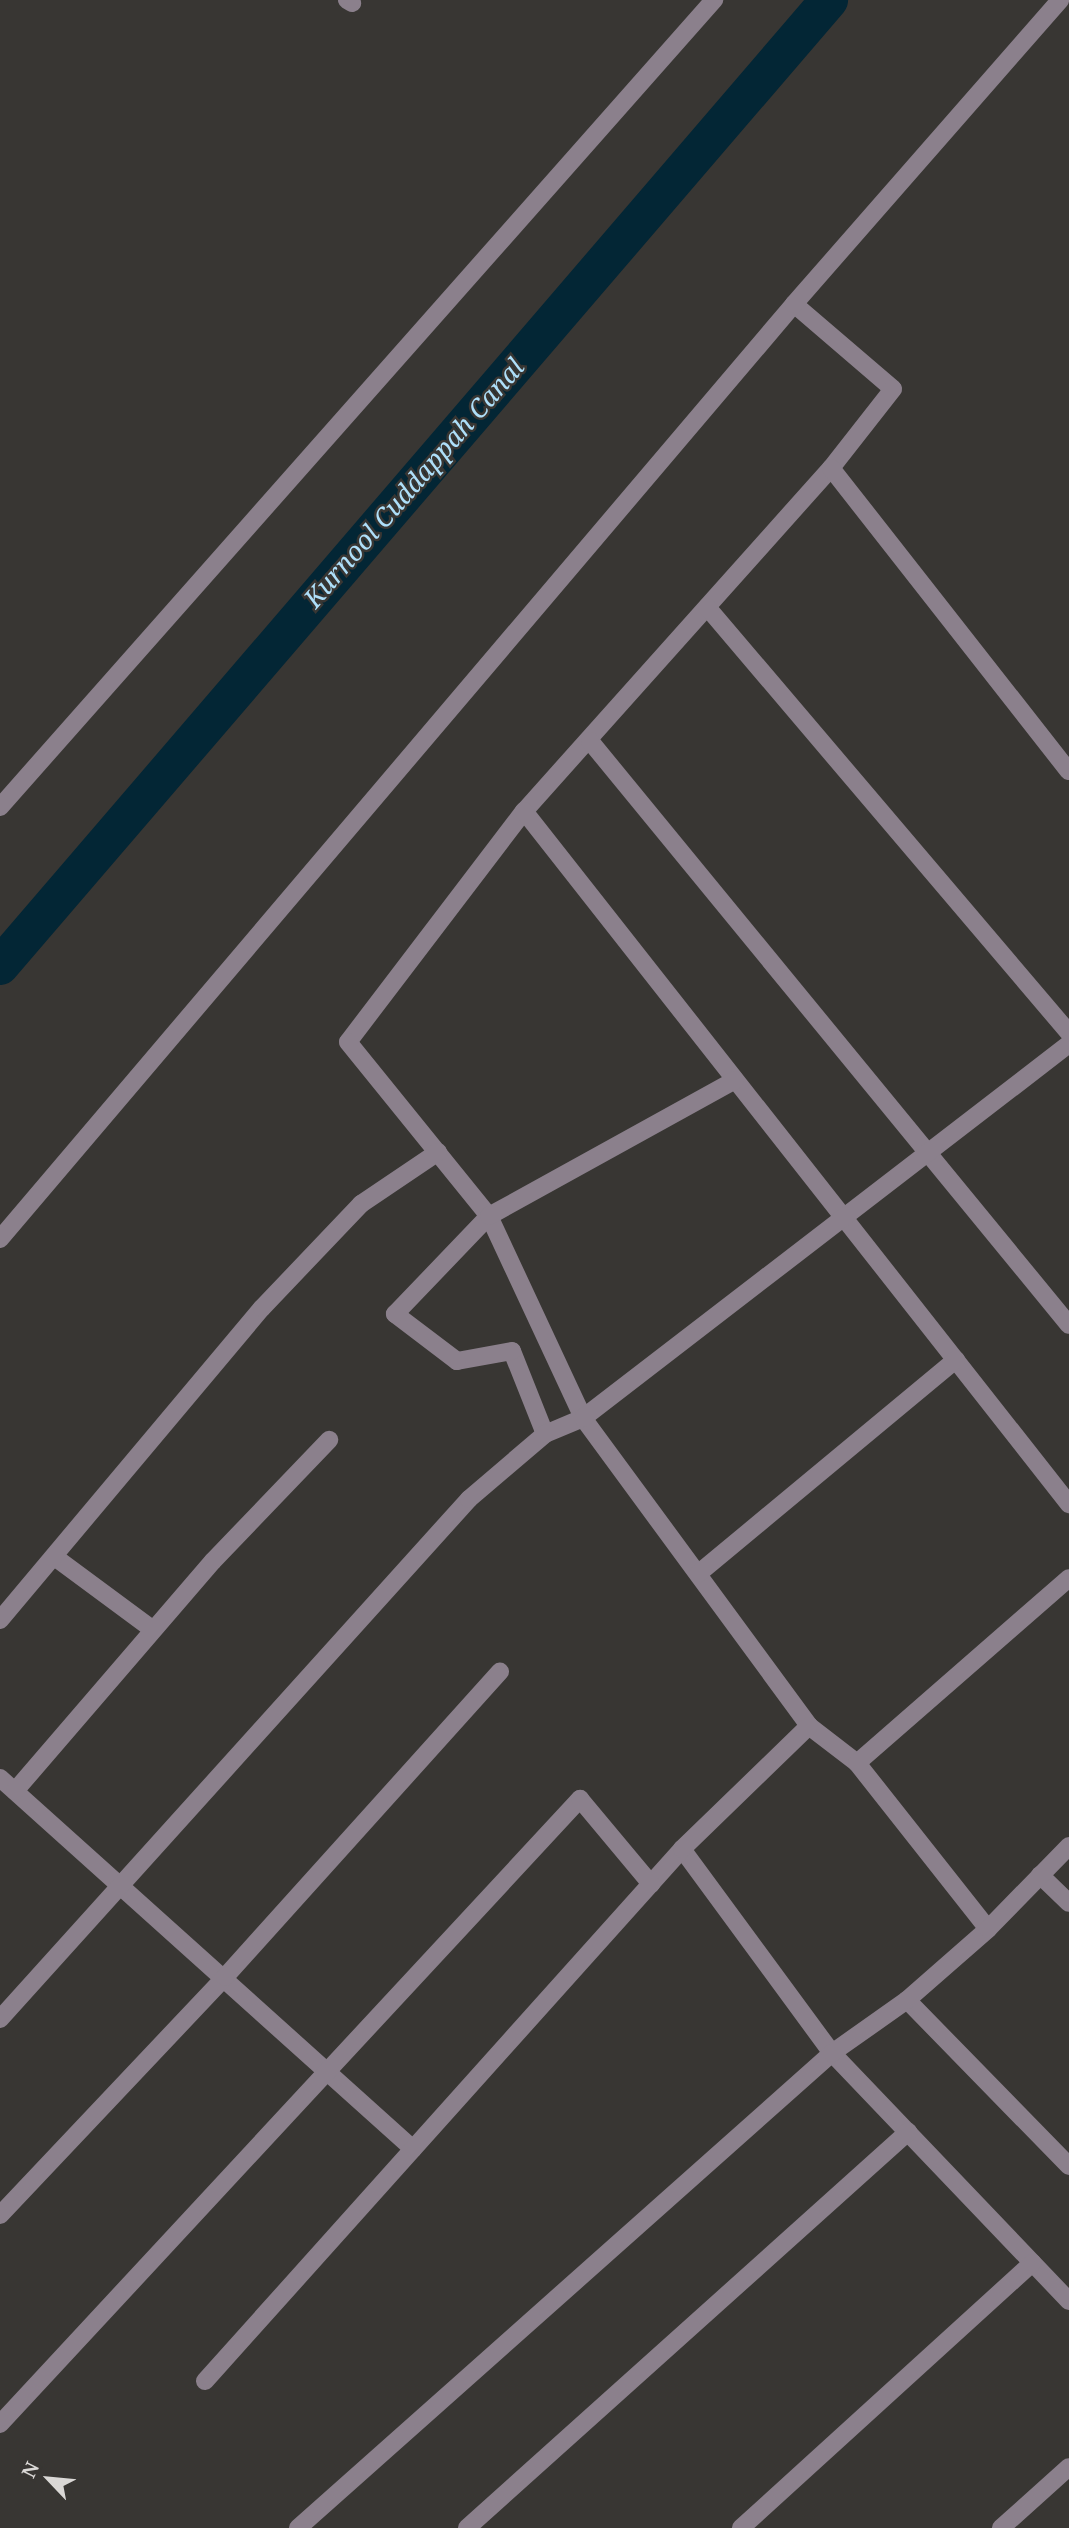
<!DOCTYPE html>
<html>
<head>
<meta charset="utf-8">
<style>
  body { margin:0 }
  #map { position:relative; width:1069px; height:2528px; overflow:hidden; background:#383633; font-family:"Noto Serif",serif }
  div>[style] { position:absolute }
  .canal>* { height:38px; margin:-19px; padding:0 19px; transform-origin:19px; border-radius:19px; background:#032635 }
  .minor>* { height:18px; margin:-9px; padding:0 9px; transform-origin:9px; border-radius:9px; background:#8b808c }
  span { translate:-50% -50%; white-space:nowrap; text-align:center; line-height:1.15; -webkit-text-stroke:5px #383633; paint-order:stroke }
  .water-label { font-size:26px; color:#aedff9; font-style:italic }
  .north { position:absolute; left:14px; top:2444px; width:70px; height:70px; -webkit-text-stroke:5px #383633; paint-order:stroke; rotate:296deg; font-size:19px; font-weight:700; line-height:28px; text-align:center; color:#dad8d6 }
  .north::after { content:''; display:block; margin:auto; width:24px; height:32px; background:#dad8d6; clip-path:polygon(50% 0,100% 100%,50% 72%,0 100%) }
</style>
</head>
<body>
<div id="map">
  <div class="canal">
    <i style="left:0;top:966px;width:1273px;rotate:-49.36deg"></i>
  </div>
  <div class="minor">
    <i style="left:347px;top:0;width:6px;rotate:31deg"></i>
    <i style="left:794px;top:304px;width:130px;rotate:40.6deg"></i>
    <i style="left:893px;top:389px;width:100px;rotate:128.1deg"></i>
    <i style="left:831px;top:468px;width:460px;rotate:131.8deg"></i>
    <i style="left:524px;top:811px;width:290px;rotate:127.3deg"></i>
    <i style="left:348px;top:1042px;width:224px;rotate:51deg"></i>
    <i style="left:489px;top:1216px;width:223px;rotate:65deg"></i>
    <i style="left:583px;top:1418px;width:382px;rotate:53.7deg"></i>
    <i style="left:809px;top:1726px;width:61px;rotate:37.6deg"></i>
    <i style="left:857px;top:1763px;width:211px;rotate:51.7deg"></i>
    <i style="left:831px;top:468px;width:385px;rotate:51.9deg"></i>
    <i style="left:707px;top:607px;width:559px;rotate:49.64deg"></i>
    <i style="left:590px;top:741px;width:755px;rotate:50.64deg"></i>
    <i style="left:0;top:807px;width:1078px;rotate:-48.5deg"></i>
    <i style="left:524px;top:811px;width:882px;rotate:51.82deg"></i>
    <i style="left:0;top:1239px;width:1227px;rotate:-49.66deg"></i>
    <i style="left:794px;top:304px;width:404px;rotate:-48.8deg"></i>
    <i style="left:545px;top:1434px;width:89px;rotate:-111.7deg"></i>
    <i style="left:512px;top:1351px;width:56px;rotate:169.7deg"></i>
    <i style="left:457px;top:1361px;width:78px;rotate:-142.8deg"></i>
    <i style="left:395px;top:1314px;width:136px;rotate:-46.2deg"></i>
    <i style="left:489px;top:1216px;width:281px;rotate:-28.9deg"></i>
    <i style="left:56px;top:1558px;width:119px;rotate:36.5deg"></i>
    <i style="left:699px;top:1573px;width:334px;rotate:-39.7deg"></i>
    <i style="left:0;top:1620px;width:407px;rotate:-50deg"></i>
    <i style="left:262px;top:1308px;width:144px;rotate:-46.4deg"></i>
    <i style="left:361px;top:1204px;width:93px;rotate:-34deg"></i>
    <i style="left:857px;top:1763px;width:281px;rotate:-41.1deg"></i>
    <i style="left:0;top:1778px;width:555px;rotate:41.93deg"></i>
    <i style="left:15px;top:1791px;width:303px;rotate:-49.3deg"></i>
    <i style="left:213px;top:1561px;width:168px;rotate:-46.2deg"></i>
    <i style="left:682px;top:1849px;width:253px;rotate:53.7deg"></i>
    <i style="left:832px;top:2053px;width:343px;rotate:46.3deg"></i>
    <i style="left:1040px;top:1875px;width:40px;rotate:44deg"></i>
    <i style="left:907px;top:2000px;width:232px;rotate:45.7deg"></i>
    <i style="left:0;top:2019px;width:700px;rotate:-47.95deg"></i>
    <i style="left:469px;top:1499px;width:100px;rotate:-40.5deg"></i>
    <i style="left:545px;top:1434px;width:41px;rotate:-22.8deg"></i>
    <i style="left:583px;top:1418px;width:613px;rotate:-37.58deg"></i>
    <i style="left:0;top:2215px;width:328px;rotate:-46.6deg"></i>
    <i style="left:225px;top:1977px;width:411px;rotate:-48deg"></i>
    <i style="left:205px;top:2381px;width:715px;rotate:-48.12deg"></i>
    <i style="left:682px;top:1849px;width:177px;rotate:-44.1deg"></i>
    <i style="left:0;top:2424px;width:853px;rotate:-47.14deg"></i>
    <i style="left:580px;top:1799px;width:111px;rotate:50.1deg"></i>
    <i style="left:298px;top:2528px;width:715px;rotate:-41.65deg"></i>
    <i style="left:832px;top:2053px;width:92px;rotate:-35.2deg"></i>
    <i style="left:907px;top:2000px;width:108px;rotate:-41.2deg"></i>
    <i style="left:988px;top:1929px;width:116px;rotate:-45.7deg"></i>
    <i style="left:467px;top:2528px;width:593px;rotate:-41.92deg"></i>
    <i style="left:741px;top:2528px;width:394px;rotate:-42.3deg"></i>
    <i style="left:1001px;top:2528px;width:91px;rotate:-41.9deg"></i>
  </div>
  <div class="water-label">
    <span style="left:414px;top:483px;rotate:-49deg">Kurnool Cuddappah Canal</span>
  </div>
  <div class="north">N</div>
</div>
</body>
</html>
